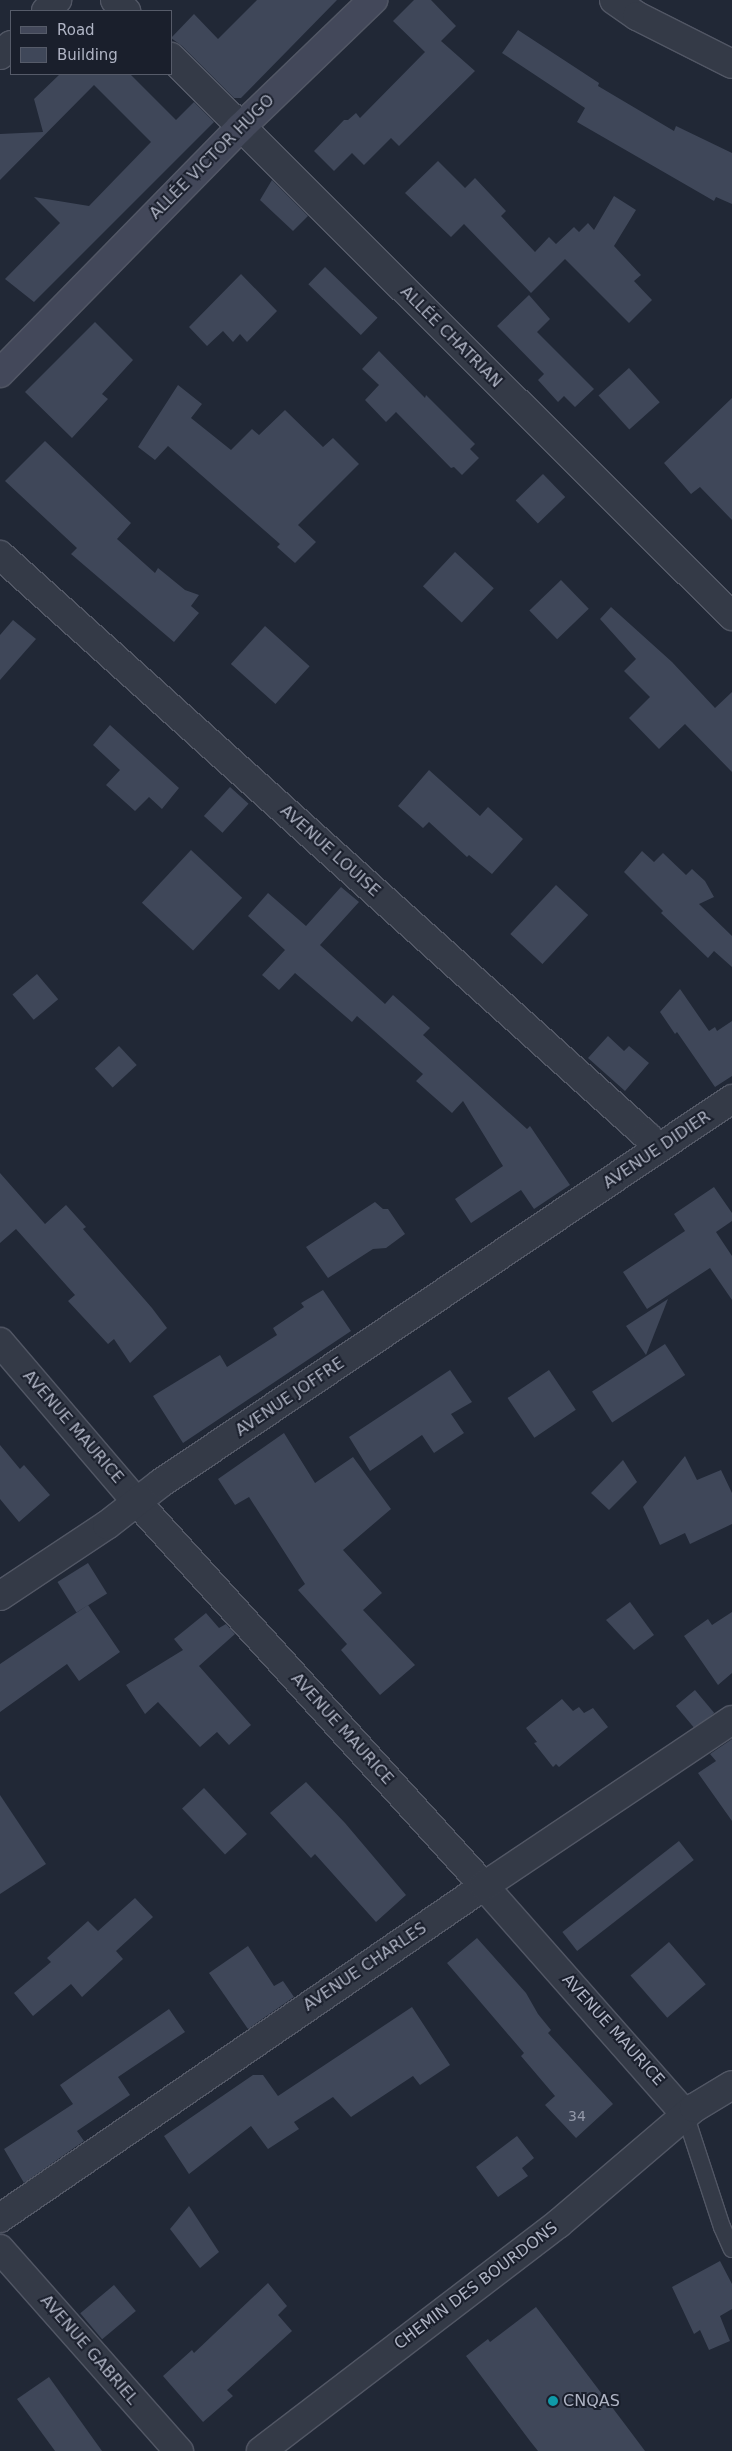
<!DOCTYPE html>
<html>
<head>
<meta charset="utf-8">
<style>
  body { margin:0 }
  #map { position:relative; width:732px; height:2451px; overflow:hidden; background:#212836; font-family:"DejaVu Sans",sans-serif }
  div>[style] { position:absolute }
  .building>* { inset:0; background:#3f4759; transform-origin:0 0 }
  .roads { filter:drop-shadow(1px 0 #525765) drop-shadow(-1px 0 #525765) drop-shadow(0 1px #525765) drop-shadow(0 -1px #525765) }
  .lane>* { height:16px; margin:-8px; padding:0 8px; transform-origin:8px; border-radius:8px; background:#343a47 }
  .street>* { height:28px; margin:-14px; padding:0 14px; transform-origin:14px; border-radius:14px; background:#343a47 }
  .secondary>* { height:28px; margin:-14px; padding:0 14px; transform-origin:14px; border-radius:14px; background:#43485a }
  .dots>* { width:14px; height:14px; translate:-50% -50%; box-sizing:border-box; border:2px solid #1a1f2c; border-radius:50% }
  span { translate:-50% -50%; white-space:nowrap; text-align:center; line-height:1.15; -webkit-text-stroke:4px #1a1f2c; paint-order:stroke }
  .number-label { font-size:14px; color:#9399a9 }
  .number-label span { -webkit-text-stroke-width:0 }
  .street-label { font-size:16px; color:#afb4c4 }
  .poi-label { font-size:16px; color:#afb4c4 }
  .left { translate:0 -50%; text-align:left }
  .legend { position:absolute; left:10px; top:10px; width:162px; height:65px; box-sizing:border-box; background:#1a1f2c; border:1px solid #565b69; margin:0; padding:6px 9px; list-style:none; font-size:15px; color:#afb4c4 }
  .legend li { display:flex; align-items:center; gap:10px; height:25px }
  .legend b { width:25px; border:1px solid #565b69 }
</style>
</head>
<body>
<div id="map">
  <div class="building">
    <i style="clip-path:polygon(257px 0,337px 0,241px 98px,234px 98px,182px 46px,171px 38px,194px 14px,218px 39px)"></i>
    <i style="clip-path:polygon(414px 0,431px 0,456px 26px,441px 41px,475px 71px,399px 146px,391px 138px,364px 165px,352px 153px,334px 171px,314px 151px,344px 120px,348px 120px,356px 113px,360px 118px,425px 52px,393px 21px)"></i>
    <i style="clip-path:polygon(518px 30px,599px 83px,598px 86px,674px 131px,676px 126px,732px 153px,732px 204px,716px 197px,714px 201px,577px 122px,585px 108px,502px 53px)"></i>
    <i style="clip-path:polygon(60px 74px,130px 74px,176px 120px,194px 102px,214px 122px,34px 302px,5px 279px,60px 223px,34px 197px,89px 206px,151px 142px,94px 85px,0 180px,0 134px,43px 132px,34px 99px)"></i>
    <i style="clip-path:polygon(438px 161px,465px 188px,475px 178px,506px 211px,501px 216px,535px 252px,549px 237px,556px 244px,574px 227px,579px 232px,588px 223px,594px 230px,614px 196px,636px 210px,614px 246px,641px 275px,634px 281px,652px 300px,629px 323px,565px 259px,531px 293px,464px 224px,451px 237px,405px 193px)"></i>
    <i style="clip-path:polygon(272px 180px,308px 216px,293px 231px,260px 200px)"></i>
    <i style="left:325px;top:267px;width:73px;height:24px;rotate:44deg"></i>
    <i style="clip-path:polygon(241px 274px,277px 311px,247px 342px,240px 334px,233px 342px,223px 331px,207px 346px,189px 327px)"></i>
    <i style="clip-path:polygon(529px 295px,550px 319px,537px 332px,594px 389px,575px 407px,564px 396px,558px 402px,538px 380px,544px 374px,497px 326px)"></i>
    <i style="clip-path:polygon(95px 322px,133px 360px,102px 394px,108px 399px,72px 438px,25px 392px)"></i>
    <i style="clip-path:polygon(379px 351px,425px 398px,426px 395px,475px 444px,470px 449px,479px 458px,462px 475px,454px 467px,451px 468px,396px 412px,386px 422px,365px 400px,379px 385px,362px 369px)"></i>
    <i style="left:629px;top:368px;width:46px;height:41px;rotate:48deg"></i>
    <i style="clip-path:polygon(178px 385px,202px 404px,191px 418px,231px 450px,252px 429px,259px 435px,285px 410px,323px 447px,333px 438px,359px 464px,298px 525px,316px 542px,295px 563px,277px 547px,280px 544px,168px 446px,155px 460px,138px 447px)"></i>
    <i style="clip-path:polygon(732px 398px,732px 520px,700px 487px,691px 494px,664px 463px)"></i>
    <i style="clip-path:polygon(45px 441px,131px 523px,117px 539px,155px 573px,158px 568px,185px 590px,199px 595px,191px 606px,199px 613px,174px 642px,71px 554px,77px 548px,5px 481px)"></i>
    <i style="left:543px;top:474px;width:32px;height:38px;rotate:46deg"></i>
    <i style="left:455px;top:552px;width:53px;height:47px;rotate:43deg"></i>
    <i style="left:561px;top:580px;width:40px;height:44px;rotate:46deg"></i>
    <i style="clip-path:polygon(611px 607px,672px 662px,715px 708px,732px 692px,732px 772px,685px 724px,659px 749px,629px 718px,650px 697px,624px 671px,636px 659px,600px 619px)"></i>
    <i style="clip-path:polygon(13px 620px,36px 639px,0 680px,0 635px)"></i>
    <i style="left:265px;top:626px;width:60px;height:51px;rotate:42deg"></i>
    <i style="clip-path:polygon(110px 725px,179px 788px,162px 809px,149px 797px,135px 811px,106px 785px,120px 770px,93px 745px)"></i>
    <i style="clip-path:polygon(429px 770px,480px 816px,488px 807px,523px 839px,492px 874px,469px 855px,467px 857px,429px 822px,423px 828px,398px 806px)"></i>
    <i style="left:230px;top:787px;width:25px;height:39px;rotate:42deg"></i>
    <i style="left:191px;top:850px;width:70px;height:72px;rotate:43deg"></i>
    <i style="clip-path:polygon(642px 851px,654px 862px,663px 853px,686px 875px,692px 869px,705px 881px,714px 897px,699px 904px,732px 936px,732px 967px,714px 951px,708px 958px,661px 913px,663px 911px,624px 872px)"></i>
    <i style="left:556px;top:885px;width:44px;height:67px;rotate:43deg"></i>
    <i style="clip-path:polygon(341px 887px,359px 902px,320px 945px,385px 1004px,393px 995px,430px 1028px,423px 1035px,527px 1129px,530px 1126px,570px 1185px,534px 1209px,521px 1190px,471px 1223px,455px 1199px,503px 1166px,463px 1101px,452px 1113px,416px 1081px,423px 1074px,357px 1016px,352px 1022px,295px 973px,279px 990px,262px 975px,285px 950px,248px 916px,268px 893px,306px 926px)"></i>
    <i style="left:37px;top:974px;width:33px;height:32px;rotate:50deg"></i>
    <i style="clip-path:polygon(680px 989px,709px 1031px,715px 1027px,717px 1031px,732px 1021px,732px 1076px,715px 1087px,677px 1032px,675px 1034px,660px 1012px)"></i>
    <i style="clip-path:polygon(608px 1036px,624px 1051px,629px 1046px,649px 1063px,625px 1091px,588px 1058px)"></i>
    <i style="left:119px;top:1046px;width:26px;height:33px;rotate:47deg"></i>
    <i style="clip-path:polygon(0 1173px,45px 1224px,66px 1205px,86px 1227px,83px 1229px,152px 1308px,167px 1328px,130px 1363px,114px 1339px,108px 1344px,68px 1301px,75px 1295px,16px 1229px,0 1243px)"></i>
    <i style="clip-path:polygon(714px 1187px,732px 1213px,732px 1221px,716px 1232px,732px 1256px,732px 1300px,710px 1268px,647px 1309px,623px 1272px,685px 1231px,674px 1214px)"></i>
    <i style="clip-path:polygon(375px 1202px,383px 1209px,388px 1209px,405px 1234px,386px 1248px,373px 1249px,328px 1278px,306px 1247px)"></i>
    <i style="clip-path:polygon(323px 1290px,351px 1331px,183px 1443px,153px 1396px,220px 1355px,227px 1367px,277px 1335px,273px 1328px,304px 1307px,301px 1303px)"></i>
    <i style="clip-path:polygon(668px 1299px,646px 1355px,626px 1326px)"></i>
    <i style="left:665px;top:1344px;width:37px;height:87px;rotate:57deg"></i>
    <i style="clip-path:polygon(450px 1370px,472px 1402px,451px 1414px,464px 1433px,434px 1453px,422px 1435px,370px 1471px,349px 1437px)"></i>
    <i style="left:549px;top:1370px;width:48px;height:50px;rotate:56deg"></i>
    <i style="clip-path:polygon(284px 1433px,315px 1483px,353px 1457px,391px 1509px,343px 1550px,382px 1593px,363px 1610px,415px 1665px,380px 1695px,341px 1650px,347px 1644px,298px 1590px,305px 1584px,249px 1497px,235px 1505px,218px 1479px)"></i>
    <i style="clip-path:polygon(0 1445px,20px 1469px,24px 1465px,50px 1495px,19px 1522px,0 1499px)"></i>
    <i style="clip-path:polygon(685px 1456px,697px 1480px,721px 1470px,732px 1493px,732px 1524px,690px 1544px,685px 1533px,660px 1545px,643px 1507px)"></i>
    <i style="clip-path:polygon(623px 1460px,637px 1482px,609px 1510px,591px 1493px)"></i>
    <i style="left:88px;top:1563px;width:36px;height:36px;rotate:58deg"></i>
    <i style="clip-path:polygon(630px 1602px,654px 1635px,634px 1650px,606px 1620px)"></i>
    <i style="clip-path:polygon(88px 1605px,120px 1652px,79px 1681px,67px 1664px,0 1712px,0 1664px)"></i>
    <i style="clip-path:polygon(732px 1612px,732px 1673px,718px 1685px,684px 1636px,708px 1619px,712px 1625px)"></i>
    <i style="clip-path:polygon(206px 1613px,219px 1628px,226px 1624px,235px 1634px,199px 1666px,251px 1725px,229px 1745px,217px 1732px,200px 1747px,158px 1702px,145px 1714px,126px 1685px,183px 1650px,174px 1639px)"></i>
    <i style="left:695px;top:1690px;width:30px;height:25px;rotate:50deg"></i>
    <i style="clip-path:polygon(562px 1699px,573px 1711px,579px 1707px,584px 1713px,593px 1708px,608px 1727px,559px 1767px,556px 1764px,553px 1767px,534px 1743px,537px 1742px,526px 1728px)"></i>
    <i style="clip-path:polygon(732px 1739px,732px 1821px,698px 1773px,716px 1761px,710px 1754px)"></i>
    <i style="clip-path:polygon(306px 1782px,345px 1823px,406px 1895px,376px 1922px,315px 1854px,311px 1858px,270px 1813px)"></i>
    <i style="left:204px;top:1788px;width:63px;height:30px;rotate:47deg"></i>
    <i style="clip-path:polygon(0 1795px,46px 1864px,0 1894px)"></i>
    <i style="left:679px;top:1841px;width:24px;height:148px;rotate:52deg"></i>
    <i style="clip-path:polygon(135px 1898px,153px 1917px,116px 1951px,123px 1959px,82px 1997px,71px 1984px,33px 2016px,14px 1993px,51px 1962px,47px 1958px,88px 1921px,98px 1931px)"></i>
    <i style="clip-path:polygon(477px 1938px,526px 1993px,538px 2014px,551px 2030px,548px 2033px,613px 2104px,576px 2138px,545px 2105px,555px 2096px,521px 2056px,524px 2053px,447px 1963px)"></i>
    <i style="left:669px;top:1942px;width:56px;height:51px;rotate:49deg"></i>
    <i style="clip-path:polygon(248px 1946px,274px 1986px,283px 1981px,294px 1997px,248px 2029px,209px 1973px)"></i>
    <i style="clip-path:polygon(412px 2007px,450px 2065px,420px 2085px,413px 2076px,351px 2117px,333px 2097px,294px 2122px,299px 2129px,268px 2149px,251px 2126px,189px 2174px,164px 2136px,253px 2075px,263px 2075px,278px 2096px)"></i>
    <i style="clip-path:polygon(169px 2009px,185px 2032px,118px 2077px,130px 2095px,77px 2131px,84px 2141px,24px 2183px,4px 2149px,73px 2104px,60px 2085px)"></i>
    <i style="clip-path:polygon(517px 2136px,534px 2158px,522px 2168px,528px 2176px,498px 2197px,476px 2167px)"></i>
    <i style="clip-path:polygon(189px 2206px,219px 2252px,200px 2268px,170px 2229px)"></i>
    <i style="clip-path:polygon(720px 2261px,732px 2284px,732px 2309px,720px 2316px,730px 2341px,709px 2350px,700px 2330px,694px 2334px,672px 2287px)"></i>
    <i style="clip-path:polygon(268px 2283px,287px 2306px,278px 2315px,292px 2331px,227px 2390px,233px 2396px,203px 2422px,163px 2376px,192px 2350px,194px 2353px)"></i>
    <i style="left:114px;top:2285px;width:34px;height:44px;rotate:50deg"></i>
    <i style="clip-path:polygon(536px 2307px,624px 2423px,645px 2451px,538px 2451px,530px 2441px,466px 2356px,488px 2339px,490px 2342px)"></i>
    <i style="clip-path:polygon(49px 2377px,102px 2451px,55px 2451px,17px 2399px)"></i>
  </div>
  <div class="roads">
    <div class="lane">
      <i style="left:685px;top:2114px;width:119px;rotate:71.9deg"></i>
      <i style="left:722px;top:2227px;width:24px;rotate:66deg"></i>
    </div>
    <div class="street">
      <i style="left:115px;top:0;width:16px;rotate:45deg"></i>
      <i style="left:614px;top:0;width:28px;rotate:35deg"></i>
      <i style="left:637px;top:16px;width:106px;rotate:26.8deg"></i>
      <i style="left:46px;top:11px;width:16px;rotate:-45deg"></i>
      <i style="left:0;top:55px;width:15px;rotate:-42deg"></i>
      <i style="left:171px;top:57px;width:792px;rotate:44.9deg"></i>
      <i style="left:0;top:555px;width:870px;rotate:41.92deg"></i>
      <i style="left:647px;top:1136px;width:16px;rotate:52deg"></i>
      <i style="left:0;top:1342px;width:209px;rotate:49.5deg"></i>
      <i style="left:136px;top:1501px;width:519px;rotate:47.89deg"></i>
      <i style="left:484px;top:1886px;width:304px;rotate:48.6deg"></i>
      <i style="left:0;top:1596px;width:128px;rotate:-33.6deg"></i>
      <i style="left:107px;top:1525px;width:68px;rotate:-37.9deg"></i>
      <i style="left:161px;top:1483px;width:688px;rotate:-33.92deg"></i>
      <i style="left:0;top:2218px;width:587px;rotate:-34.45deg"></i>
      <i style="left:484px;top:1886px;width:298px;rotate:-33.8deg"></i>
      <i style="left:0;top:2249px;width:270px;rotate:48.5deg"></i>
      <i style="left:261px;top:2451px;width:374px;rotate:-37.4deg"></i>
      <i style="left:558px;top:2224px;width:179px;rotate:-40.5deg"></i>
      <i style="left:694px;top:2108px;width:44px;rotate:-31.2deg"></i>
    </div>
    <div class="secondary">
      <i style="left:0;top:373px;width:343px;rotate:-45.6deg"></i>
      <i style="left:240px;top:128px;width:185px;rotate:-43.9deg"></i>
    </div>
  </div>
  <div class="dots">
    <i style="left:553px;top:2401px;background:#0f9aa8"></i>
  </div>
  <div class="number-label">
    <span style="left:577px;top:2116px">34</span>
  </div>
  <div class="street-label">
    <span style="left:212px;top:157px;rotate:-45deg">ALLÉE VICTOR HUGO</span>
    <span style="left:451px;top:337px;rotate:45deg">ALLÉE CHATRIAN</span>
    <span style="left:330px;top:851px;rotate:42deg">AVENUE LOUISE</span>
    <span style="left:657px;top:1150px;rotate:-34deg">AVENUE DIDIER</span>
    <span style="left:290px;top:1397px;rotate:-34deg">AVENUE JOFFRE</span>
    <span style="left:73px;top:1427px;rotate:49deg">AVENUE MAURICE</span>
    <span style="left:342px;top:1729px;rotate:48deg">AVENUE MAURICE</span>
    <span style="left:365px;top:1967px;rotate:-34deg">AVENUE CHARLES</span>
    <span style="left:613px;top:2030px;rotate:48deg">AVENUE MAURICE</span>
    <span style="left:476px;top:2286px;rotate:-37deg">CHEMIN DES BOURDONS</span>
    <span style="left:89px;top:2350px;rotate:49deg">AVENUE GABRIEL</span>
  </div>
  <div class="poi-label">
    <span class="left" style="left:563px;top:2401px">CNQAS</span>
  </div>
  <ul class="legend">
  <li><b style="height:6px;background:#43485a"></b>Road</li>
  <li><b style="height:14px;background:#3f4759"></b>Building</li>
  </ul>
</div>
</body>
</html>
